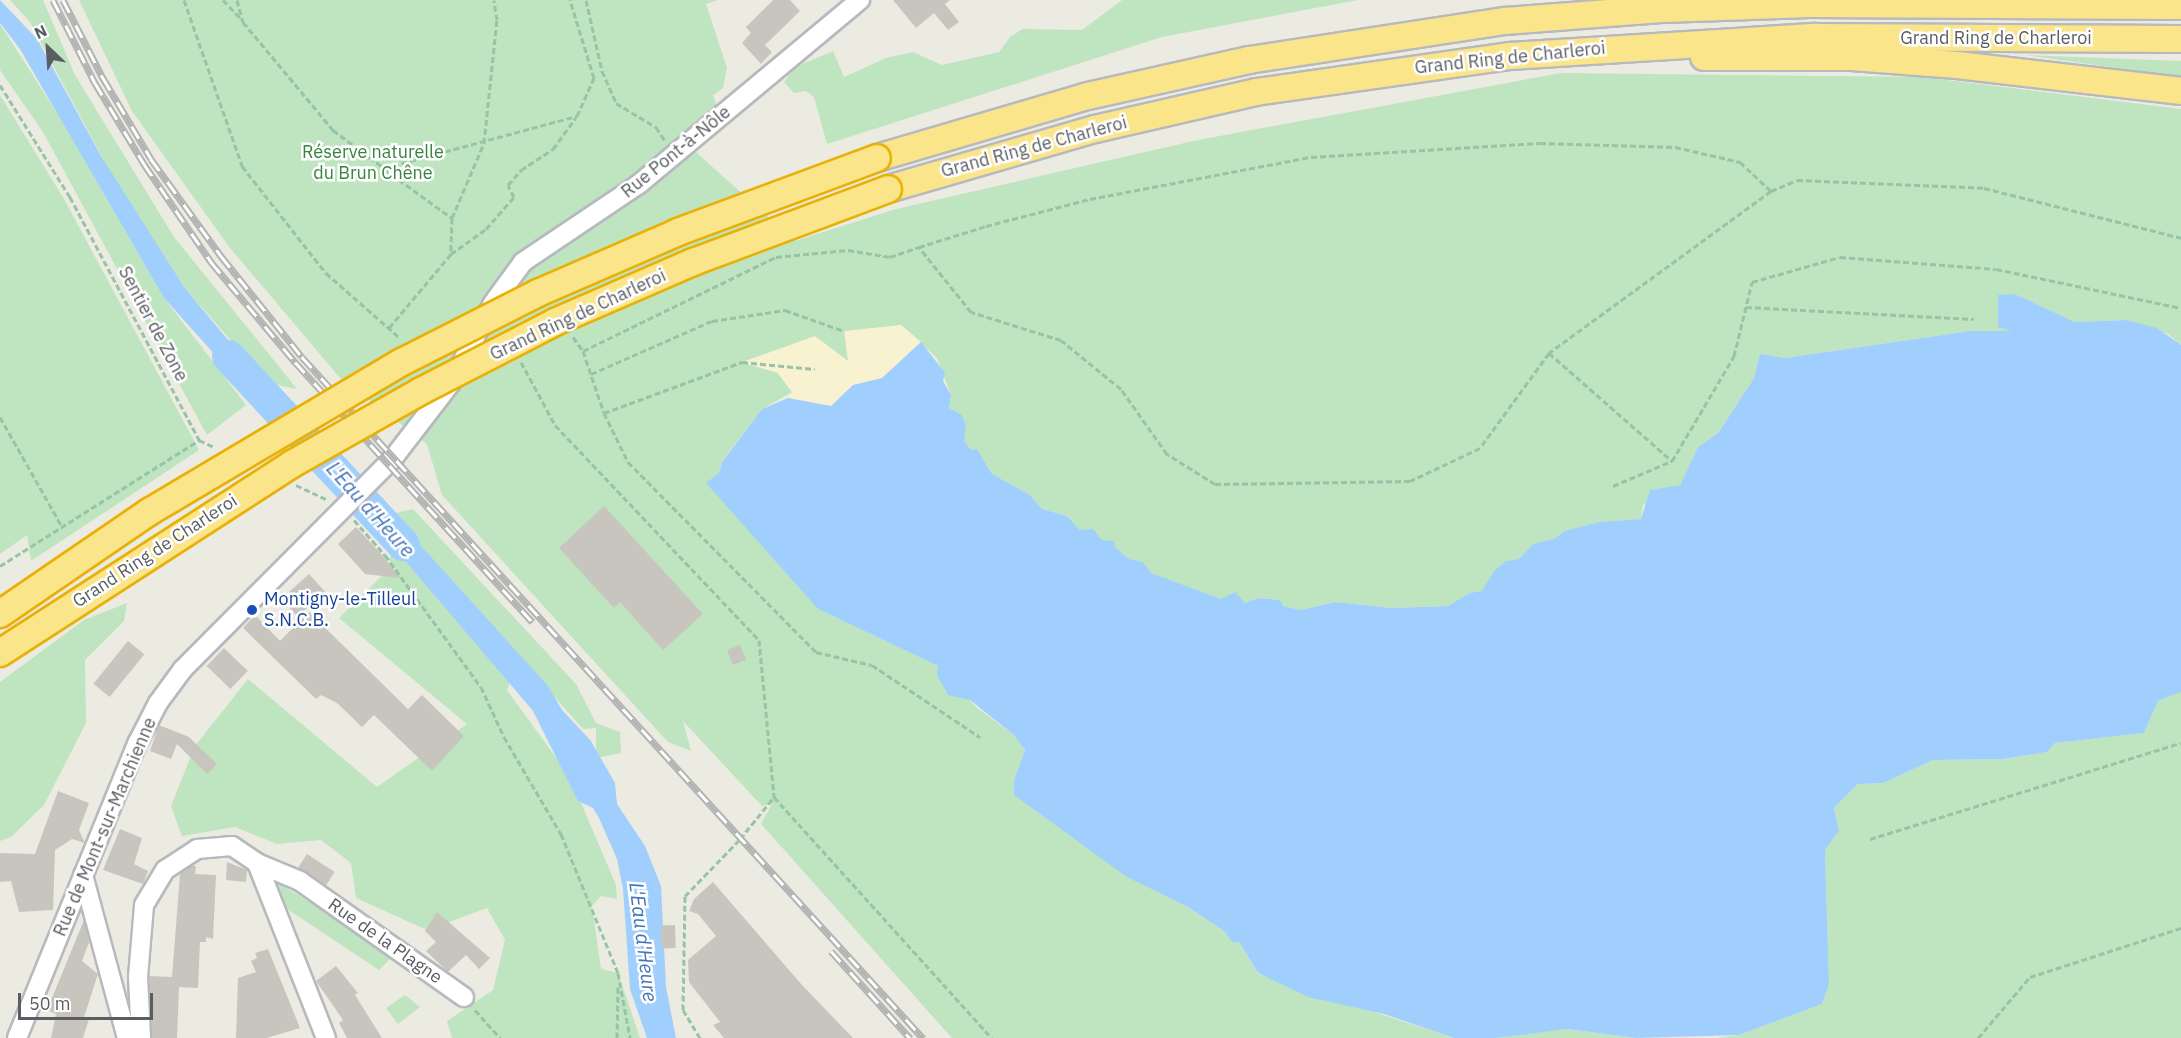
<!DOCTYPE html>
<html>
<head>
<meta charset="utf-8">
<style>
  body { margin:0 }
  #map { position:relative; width:2181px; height:1038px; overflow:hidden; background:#ecebe1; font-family:"IBM Plex Sans",sans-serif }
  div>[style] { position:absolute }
  .green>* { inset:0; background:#bee4c0 }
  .sand>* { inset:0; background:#f9f2d0 }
  .water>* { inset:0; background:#a1cffd }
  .river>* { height:33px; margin:-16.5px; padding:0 16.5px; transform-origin:16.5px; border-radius:16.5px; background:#a1cffd }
  .building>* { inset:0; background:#c8c5bf; transform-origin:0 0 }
  .path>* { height:3px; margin-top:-1.5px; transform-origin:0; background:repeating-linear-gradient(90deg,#97c4a7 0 6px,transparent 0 9px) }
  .roads { filter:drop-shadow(2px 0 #b7b9be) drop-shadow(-2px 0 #b7b9be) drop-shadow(0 2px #b7b9be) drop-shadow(0 -2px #b7b9be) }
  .minor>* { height:18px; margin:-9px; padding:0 9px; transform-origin:9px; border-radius:9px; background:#fff }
  .highway>* { height:26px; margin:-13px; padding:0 13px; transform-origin:13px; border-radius:13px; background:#fae58b }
  .rail>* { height:7px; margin-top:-3.5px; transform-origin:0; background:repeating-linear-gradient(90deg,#fff 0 14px,#b2b3b3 0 28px); box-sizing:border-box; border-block:2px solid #b2b3b3 }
  .bridges { filter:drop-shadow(2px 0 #e9b005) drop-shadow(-2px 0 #e9b005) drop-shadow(0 2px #e9b005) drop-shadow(0 -2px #e9b005) }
  .highway-bridge>* { height:26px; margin:-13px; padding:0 13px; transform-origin:13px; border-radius:13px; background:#fae58b }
  .dots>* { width:16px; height:16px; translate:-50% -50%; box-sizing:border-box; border:3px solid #fff; border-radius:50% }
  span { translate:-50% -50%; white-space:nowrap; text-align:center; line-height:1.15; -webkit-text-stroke:5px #fff; paint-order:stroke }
  .street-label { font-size:18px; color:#5a5d62 }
  .park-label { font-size:18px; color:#37843f }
  .transit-label { font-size:18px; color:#164399 }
  .left { translate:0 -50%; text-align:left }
  .water-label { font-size:20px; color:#4174b6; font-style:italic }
  .north { position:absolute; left:18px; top:18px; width:60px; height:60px; -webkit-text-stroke:4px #fff; paint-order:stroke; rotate:335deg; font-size:16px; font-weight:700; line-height:24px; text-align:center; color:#5a5d62 }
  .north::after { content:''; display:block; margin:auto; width:21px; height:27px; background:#5a5d62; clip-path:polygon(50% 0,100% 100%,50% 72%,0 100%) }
  .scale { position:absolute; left:18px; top:993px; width:135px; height:27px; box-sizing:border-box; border:3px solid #5a5d62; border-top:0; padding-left:8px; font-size:18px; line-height:21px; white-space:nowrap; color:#5a5d62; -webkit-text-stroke:4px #fff; paint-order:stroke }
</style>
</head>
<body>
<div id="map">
  <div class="green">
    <i style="clip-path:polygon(10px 0,43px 0,75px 75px,174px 237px,297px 389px,268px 383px,184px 287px,119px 189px,30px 22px)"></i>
    <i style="clip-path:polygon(79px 0,718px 0,706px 4px,727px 68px,723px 88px,713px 95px,720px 116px,687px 144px,795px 241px,896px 209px,1198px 140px,1561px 73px,1922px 77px,2181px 109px,2181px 345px,2168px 334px,2126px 320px,2075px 322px,2015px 294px,1998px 313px,1998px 326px,2015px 331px,1970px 331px,1785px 358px,1760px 354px,1754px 378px,1717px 434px,1698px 447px,1680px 485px,1643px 505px,1641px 519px,1599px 522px,1564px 531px,1556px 538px,1533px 544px,1519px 559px,1506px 561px,1482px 591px,1469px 593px,1448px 606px,1392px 608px,1335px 602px,1301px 610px,1283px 606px,1280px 600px,1258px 598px,1245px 603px,1221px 599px,1170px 582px,1151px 573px,1143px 562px,1129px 559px,1115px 547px,1080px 530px,1067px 516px,1042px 509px,1030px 495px,992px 474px,977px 449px,971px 451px,964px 441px,961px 414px,949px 408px,951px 395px,937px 358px,901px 325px,849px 362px,743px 363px,778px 373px,792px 392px,762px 409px,722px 461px,719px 473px,818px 609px,938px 666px,976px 707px,1014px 735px,1025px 750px,1014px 780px,1014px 795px,1224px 931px,1232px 942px,1239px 942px,1258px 974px,1454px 1038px,952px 1038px,761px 824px,772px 804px,762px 806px,683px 721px,691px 751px,668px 742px,442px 495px,427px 444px,340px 378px,230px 248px,132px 111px)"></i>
    <i style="clip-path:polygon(1122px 0,1358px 0,1162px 37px,827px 144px,814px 97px,806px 91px,794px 93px,784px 82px,795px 67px,833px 51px,844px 77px,886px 58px,913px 52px,942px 65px,999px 52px,1011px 36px,1023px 29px,1082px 30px)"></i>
    <i style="clip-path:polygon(0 24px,59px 116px,164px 298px,246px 405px,207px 435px,43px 132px,0 70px)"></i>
    <i style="clip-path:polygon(2024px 55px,2181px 61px,2181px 77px,2160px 74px)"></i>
    <i style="clip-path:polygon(0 95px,64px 199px,199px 450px,31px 561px,27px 535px,0 554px)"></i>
    <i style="clip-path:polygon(413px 509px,576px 684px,596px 723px,620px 732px,621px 753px,596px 758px,596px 728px,583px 729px,519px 657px,507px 690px,570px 777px,616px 885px,617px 899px,601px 896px,592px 906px,601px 969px,618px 973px,640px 1038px,452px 1038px,447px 1021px,493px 990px,505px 940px,487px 908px,427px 930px,356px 898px,351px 863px,321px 840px,277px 844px,235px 827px,182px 836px,171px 806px,195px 746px,248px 679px,377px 787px,467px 724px,339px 618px,389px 569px,390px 555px,370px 519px)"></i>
    <i style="clip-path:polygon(127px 603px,124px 621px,85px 660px,86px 723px,44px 805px,11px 837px,0 841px,0 682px,84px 620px)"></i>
    <i style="clip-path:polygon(2181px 692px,2181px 1038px,1716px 1038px,1739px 1035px,1822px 1004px,1829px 984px,1825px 850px,1839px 831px,1834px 808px,1858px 784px,1883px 783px,1933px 760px,2004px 759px,2047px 752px,2055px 743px,2144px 733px,2158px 701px)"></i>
    <i style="clip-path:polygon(278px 883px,395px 954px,379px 970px,281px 905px)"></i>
    <i style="clip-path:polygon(405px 995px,420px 1007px,398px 1024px,386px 1008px)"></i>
    <i style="clip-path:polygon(1567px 1029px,1637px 1038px,1495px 1038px,1550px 1030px)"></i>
  </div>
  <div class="sand">
    <i style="clip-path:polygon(901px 325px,921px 342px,882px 378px,853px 385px,831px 406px,788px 398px,792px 392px,778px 373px,742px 362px,815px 336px,848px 361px,844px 331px)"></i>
  </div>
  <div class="water">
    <i style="clip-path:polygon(0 0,37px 39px,101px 156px,184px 287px,264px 383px,252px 396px,164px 298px,20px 49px,0 23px)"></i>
    <i style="clip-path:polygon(2015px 294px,2075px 322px,2126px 320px,2157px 328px,2181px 345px,2181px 692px,2158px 701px,2144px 733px,2055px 743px,2047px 752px,2004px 759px,1933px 760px,1883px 783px,1858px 784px,1834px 808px,1839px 831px,1825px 850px,1829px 984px,1822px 1004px,1739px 1035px,1637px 1038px,1567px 1029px,1495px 1038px,1454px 1038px,1384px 1014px,1308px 997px,1258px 973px,1239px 942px,1232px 942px,1224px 931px,1186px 906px,1127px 877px,1014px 795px,1014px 780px,1025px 750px,1014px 735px,970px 700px,948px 695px,937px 675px,938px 666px,818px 609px,706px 483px,719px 473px,722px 462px,762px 409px,788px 398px,831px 406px,853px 385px,882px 378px,921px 342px,945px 373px,943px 381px,951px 395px,949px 408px,961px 414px,966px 425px,964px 441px,971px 450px,977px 449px,992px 474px,1030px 495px,1042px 509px,1067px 516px,1080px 530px,1093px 529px,1102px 540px,1114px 541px,1115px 547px,1129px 559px,1143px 562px,1151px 573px,1221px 599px,1235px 592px,1245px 603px,1258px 598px,1280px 600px,1283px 606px,1301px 610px,1335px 602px,1392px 608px,1448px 606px,1469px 593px,1482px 591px,1494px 571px,1506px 561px,1519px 559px,1533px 544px,1556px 538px,1564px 531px,1599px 522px,1641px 519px,1650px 490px,1680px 485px,1698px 447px,1718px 433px,1754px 378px,1760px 354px,1785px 358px,1970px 331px,2012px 331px,1998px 327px,1998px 295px)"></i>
    <i style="clip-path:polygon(383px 504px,548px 686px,562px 710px,591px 741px,615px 783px,617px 804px,645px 846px,661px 886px,666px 987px,676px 1038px,647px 1038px,630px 989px,623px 889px,617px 859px,599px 818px,593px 808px,578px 801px,533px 711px,368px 517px)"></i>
  </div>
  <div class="river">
    <i style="left:228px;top:356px;width:257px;rotate:47.1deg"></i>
  </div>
  <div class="building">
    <i style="clip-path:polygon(773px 0,790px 0,800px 11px,765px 45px,772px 52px,761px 64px,742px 43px,751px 33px,746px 27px)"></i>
    <i style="clip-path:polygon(893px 0,950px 0,945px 4px,959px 22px,948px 30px,934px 13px,916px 28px)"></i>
    <i style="clip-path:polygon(604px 506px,703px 614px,663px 650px,620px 602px,614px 608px,559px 548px)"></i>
    <i style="clip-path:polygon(356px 527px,383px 556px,400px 578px,365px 574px,338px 544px)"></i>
    <i style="left:309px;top:574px;width:24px;height:37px;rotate:48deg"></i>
    <i style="clip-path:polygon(309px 612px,408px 709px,422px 695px,464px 736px,432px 771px,374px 715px,362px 727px,337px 703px,321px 695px,316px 699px,243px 628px,255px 615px,280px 641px)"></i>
    <i style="left:128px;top:641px;width:21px;height:55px;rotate:39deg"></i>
    <i style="left:740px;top:645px;width:16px;height:14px;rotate:68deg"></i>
    <i style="left:224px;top:648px;width:33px;height:25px;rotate:44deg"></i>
    <i style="clip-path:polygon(159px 725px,189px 737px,217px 764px,207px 774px,177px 744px,171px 759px,150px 751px)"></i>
    <i style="clip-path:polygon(58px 791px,89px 803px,79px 830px,85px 843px,72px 839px,55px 850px,53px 910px,19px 912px,11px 881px,0 882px,0 853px,35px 854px)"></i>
    <i style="clip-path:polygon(120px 829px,142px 838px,134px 864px,148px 871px,143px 884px,103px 870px)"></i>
    <i style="left:307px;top:854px;width:33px;height:16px;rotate:33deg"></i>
    <i style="clip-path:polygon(227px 862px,247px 870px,246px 882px,226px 880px)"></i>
    <i style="clip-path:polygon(191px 866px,196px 866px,195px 874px,216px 875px,213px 939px,206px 937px,206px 942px,200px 942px,198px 988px,179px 987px,177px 1038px,152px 1038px,149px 976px,172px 977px,180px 874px)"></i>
    <i style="clip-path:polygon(713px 882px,802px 985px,853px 1038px,724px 1038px,713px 1025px,720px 1022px,689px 982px,688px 960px,716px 936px,698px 914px,689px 911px,694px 899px)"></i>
    <i style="clip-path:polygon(437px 912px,490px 958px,479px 969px,466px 955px,448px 972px,426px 951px,436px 942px,425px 931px)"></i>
    <i style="clip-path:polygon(84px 920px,89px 942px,82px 961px,98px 974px,84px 1017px,89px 1019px,83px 1038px,51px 1038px,56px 1014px,47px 1010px)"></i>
    <i style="left:675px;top:925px;width:23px;height:14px;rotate:88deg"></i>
    <i style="clip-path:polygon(268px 949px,300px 1028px,267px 1038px,236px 1038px,238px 978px,256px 972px,251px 961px,257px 958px,255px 953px)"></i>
    <i style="clip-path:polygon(336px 966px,358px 993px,355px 995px,382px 1038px,347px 1038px,339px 1023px,343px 1020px,316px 981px)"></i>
  </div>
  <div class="path">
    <i style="left:184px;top:0;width:176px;rotate:70.7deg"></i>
    <i style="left:242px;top:166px;width:136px;rotate:51.9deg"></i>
    <i style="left:326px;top:273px;width:98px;rotate:41.3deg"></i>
    <i style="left:223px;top:0;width:28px;rotate:46deg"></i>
    <i style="left:237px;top:0;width:23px;rotate:75deg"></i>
    <i style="left:243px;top:22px;width:141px;rotate:50.2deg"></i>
    <i style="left:333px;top:130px;width:64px;rotate:36.7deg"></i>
    <i style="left:384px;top:168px;width:200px;rotate:-15.1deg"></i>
    <i style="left:577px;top:116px;width:42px;rotate:-65.9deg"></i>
    <i style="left:594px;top:78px;width:82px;rotate:-107.1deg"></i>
    <i style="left:586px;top:0;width:73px;rotate:77.3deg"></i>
    <i style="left:602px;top:71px;width:35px;rotate:66deg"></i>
    <i style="left:616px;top:103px;width:47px;rotate:31deg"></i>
    <i style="left:656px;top:127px;width:17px;rotate:57deg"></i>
    <i style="left:0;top:85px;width:132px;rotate:58deg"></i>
    <i style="left:70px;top:197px;width:275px;rotate:62deg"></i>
    <i style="left:199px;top:440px;width:17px;rotate:25deg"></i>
    <i style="left:384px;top:169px;width:84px;rotate:35.8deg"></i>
    <i style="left:452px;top:218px;width:36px;rotate:92deg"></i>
    <i style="left:451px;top:254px;width:97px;rotate:130deg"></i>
    <i style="left:1771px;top:191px;width:28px;rotate:-23deg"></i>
    <i style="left:1797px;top:180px;width:187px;rotate:2.4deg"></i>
    <i style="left:1984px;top:188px;width:203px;rotate:14.2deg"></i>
    <i style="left:452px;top:218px;width:82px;rotate:-66.9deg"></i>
    <i style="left:484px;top:143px;width:124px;rotate:-84deg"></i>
    <i style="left:497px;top:20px;width:20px;rotate:-99deg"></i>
    <i style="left:451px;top:254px;width:43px;rotate:-35.5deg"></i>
    <i style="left:486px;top:229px;width:43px;rotate:-48.8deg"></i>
    <i style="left:514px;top:197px;width:13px;rotate:-117deg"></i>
    <i style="left:508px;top:185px;width:20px;rotate:-49deg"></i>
    <i style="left:521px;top:170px;width:38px;rotate:-33deg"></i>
    <i style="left:553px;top:149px;width:39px;rotate:-54deg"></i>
    <i style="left:1746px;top:307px;width:228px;rotate:3deg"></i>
    <i style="left:573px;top:337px;width:17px;rotate:54deg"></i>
    <i style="left:583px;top:351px;width:65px;rotate:71.3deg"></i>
    <i style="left:604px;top:413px;width:55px;rotate:63.9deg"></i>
    <i style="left:628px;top:462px;width:267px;rotate:45.3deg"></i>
    <i style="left:816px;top:652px;width:57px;rotate:13.1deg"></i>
    <i style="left:872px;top:665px;width:130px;rotate:33.7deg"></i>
    <i style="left:583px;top:351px;width:215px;rotate:-26deg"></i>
    <i style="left:776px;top:257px;width:72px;rotate:-5.6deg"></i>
    <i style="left:848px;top:250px;width:43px;rotate:9.5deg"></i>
    <i style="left:890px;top:257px;width:31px;rotate:-19deg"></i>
    <i style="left:919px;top:247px;width:70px;rotate:-17.4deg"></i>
    <i style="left:986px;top:226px;width:107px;rotate:-14.6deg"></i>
    <i style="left:1090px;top:199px;width:225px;rotate:-10.8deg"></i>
    <i style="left:1311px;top:157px;width:229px;rotate:-3.5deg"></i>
    <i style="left:1540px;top:143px;width:135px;rotate:1.7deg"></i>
    <i style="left:1675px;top:147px;width:67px;rotate:13deg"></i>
    <i style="left:1740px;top:162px;width:42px;rotate:43.1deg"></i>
    <i style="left:1771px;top:191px;width:275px;rotate:143.9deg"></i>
    <i style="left:1549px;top:353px;width:117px;rotate:126deg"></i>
    <i style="left:1480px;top:448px;width:77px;rotate:154.8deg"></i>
    <i style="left:1410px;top:481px;width:195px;rotate:179.1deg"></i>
    <i style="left:1215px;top:484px;width:57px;rotate:-148deg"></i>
    <i style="left:1167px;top:454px;width:80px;rotate:-125.3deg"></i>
    <i style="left:1121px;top:389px;width:77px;rotate:-140.8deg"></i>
    <i style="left:1061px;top:340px;width:94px;rotate:-162.7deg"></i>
    <i style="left:971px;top:312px;width:83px;rotate:-128.7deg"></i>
    <i style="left:1549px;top:353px;width:164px;rotate:41.3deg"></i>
    <i style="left:521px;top:362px;width:72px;rotate:61.6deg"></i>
    <i style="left:555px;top:425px;width:296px;rotate:46.5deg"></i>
    <i style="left:759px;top:640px;width:158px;rotate:84.5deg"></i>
    <i style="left:774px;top:797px;width:325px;rotate:47.9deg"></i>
    <i style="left:591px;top:374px;width:132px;rotate:-23.7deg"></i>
    <i style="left:712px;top:321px;width:74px;rotate:-8.6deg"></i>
    <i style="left:785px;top:310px;width:63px;rotate:19.6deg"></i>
    <i style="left:604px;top:413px;width:147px;rotate:-20.3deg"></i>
    <i style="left:742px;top:362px;width:73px;rotate:5.5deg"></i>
    <i style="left:0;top:417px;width:124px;rotate:60.5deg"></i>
    <i style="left:296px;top:485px;width:35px;rotate:25deg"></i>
    <i style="left:1613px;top:486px;width:64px;rotate:-23deg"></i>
    <i style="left:1672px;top:461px;width:122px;rotate:-59.4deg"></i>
    <i style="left:1734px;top:356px;width:76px;rotate:-76.3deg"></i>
    <i style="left:1752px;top:282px;width:91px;rotate:-15.9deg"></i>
    <i style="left:1840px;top:257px;width:156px;rotate:4.4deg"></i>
    <i style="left:1996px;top:269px;width:189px;rotate:11.9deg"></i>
    <i style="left:354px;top:520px;width:47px;rotate:48.5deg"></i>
    <i style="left:385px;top:555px;width:163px;rotate:54deg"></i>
    <i style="left:481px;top:687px;width:55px;rotate:65.3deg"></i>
    <i style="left:504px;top:737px;width:113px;rotate:59.6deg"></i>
    <i style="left:561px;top:834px;width:150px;rotate:67.7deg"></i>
    <i style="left:618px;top:973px;width:66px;rotate:79.5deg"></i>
    <i style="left:0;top:566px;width:236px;rotate:-32.3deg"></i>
    <i style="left:1870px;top:839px;width:325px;rotate:-17.2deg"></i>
    <i style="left:475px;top:1010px;width:38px;rotate:48deg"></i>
    <i style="left:617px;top:1038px;width:52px;rotate:-88.9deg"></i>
    <i style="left:700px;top:1038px;width:33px;rotate:-121deg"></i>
    <i style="left:683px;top:1010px;width:114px;rotate:-89deg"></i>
    <i style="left:685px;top:896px;width:79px;rotate:-46deg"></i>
    <i style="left:740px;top:839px;width:54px;rotate:-51deg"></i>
    <i style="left:1978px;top:1038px;width:80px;rotate:-49.6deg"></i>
    <i style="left:2030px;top:977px;width:159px;rotate:-18deg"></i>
  </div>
  <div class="roads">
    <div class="minor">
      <i style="left:257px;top:863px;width:188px;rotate:68.5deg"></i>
      <i style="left:83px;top:875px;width:169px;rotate:74.9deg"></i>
      <i style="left:17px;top:1038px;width:320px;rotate:-67.8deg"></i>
      <i style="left:138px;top:742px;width:44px;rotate:-62.9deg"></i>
      <i style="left:158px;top:703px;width:42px;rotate:-53.7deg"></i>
      <i style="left:183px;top:669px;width:299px;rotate:-45.1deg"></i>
      <i style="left:394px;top:457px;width:93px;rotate:-52.4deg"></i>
      <i style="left:451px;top:383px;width:90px;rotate:-62.3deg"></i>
      <i style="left:493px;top:303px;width:51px;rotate:-53.8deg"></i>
      <i style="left:523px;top:262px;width:140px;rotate:-33.9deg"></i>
      <i style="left:639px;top:184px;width:288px;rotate:-39.8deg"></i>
      <i style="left:141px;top:1038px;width:61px;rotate:-92.8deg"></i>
      <i style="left:138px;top:977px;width:72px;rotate:-85.2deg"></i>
      <i style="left:144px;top:905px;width:41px;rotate:-59deg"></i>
      <i style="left:165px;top:870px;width:38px;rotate:-33deg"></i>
      <i style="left:197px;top:849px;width:35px;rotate:-5deg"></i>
      <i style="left:232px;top:846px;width:30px;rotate:34deg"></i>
      <i style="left:257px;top:863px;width:47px;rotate:22.7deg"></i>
      <i style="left:300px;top:881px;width:201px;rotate:35.3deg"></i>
    </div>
    <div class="highway">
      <i style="left:1704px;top:57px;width:148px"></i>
      <i style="left:1852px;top:57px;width:105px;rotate:4.4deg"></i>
      <i style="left:1957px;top:65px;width:226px;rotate:6.6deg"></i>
      <i style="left:877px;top:158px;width:220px;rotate:-16.4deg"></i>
      <i style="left:1088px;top:96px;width:165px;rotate:-12.6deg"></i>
      <i style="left:1249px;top:60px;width:259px;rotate:-8.7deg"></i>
      <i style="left:1505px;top:21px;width:157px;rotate:-4.4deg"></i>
      <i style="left:1662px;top:9px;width:148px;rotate:-1.9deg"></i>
      <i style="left:1810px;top:4px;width:371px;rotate:0.3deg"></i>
      <i style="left:888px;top:189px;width:216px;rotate:-16.2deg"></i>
      <i style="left:1095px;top:129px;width:165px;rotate:-12.9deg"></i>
      <i style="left:1256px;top:92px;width:257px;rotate:-8.1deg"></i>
      <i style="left:1510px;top:56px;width:306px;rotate:-3.6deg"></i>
      <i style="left:1815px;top:37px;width:366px;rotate:0.3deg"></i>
    </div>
  </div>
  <div class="rail">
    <i style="left:53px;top:0;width:93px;rotate:63.2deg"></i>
    <i style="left:95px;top:83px;width:95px;rotate:58.8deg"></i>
    <i style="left:144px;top:164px;width:119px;rotate:55.6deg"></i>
    <i style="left:211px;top:262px;width:131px;rotate:50deg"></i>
    <i style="left:295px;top:362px;width:352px;rotate:47.6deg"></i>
    <i style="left:63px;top:0;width:88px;rotate:62.9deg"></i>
    <i style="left:103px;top:78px;width:94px;rotate:59.3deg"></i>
    <i style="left:151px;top:159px;width:120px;rotate:54.2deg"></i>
    <i style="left:221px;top:256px;width:129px;rotate:51.3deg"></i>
    <i style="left:302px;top:357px;width:922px;rotate:47.64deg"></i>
    <i style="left:831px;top:951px;width:118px;rotate:47.8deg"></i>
  </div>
  <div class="bridges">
    <div class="highway-bridge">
      <i style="left:0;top:614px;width:181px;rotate:-34.4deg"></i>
      <i style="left:149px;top:512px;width:294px;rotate:-30.7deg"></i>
      <i style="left:402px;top:362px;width:153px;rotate:-26.9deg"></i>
      <i style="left:538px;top:293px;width:153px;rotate:-23.5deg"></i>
      <i style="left:678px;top:232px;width:212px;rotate:-20.4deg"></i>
      <i style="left:0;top:653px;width:348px;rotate:-32.9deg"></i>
      <i style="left:292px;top:464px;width:148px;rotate:-29.5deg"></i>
      <i style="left:421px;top:391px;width:151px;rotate:-27.2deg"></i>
      <i style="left:555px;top:322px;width:150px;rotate:-23.5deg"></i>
      <i style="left:693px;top:262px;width:208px;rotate:-20.5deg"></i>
    </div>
  </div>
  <div class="dots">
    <i style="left:252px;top:610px;background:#1a4fb4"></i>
  </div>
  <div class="street-label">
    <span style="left:1996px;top:38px">Grand Ring de Charleroi</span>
    <span style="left:1510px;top:58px;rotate:-6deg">Grand Ring de Charleroi</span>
    <span style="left:1034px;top:147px;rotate:-15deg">Grand Ring de Charleroi</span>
    <span style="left:676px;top:152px;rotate:-39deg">Rue Pont-à-Nôle</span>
    <span style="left:578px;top:315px;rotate:-25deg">Grand Ring de Charleroi</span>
    <span style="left:153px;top:324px;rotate:62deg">Sentier de Zone</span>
    <span style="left:155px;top:551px;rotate:-33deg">Grand Ring de Charleroi</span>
    <span style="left:105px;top:827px;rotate:-67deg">Rue de Mont-sur-Marchienne</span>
    <span style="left:385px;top:941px;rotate:35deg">Rue de la Plagne</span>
  </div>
  <div class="park-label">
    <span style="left:373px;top:163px">Réserve naturelle<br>du Brun Chêne</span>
  </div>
  <div class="transit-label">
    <span class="left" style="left:264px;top:610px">Montigny-le-Tilleul<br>S.N.C.B.</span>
  </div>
  <div class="water-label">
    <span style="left:371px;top:509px;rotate:48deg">L'Eau d'Heure</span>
    <span style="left:644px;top:942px;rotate:83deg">L'Eau d'Heure</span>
  </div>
  <div class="north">N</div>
  <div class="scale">50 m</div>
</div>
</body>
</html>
